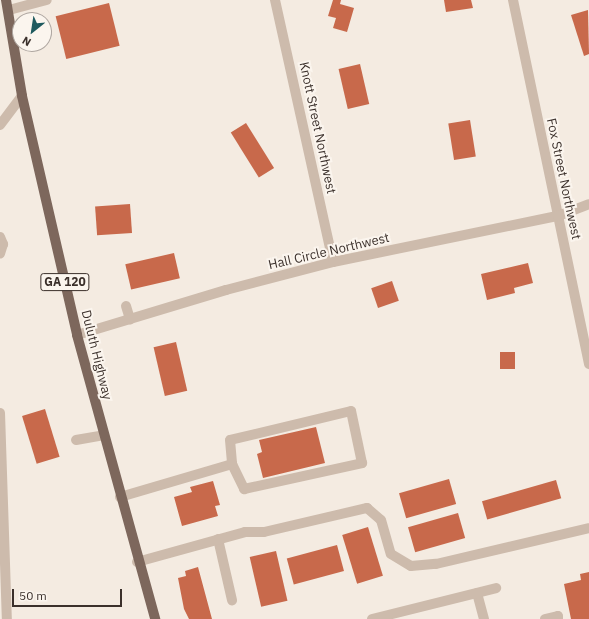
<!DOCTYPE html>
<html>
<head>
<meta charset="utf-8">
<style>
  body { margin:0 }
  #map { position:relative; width:589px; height:619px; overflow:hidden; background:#f4ebe1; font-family:"IBM Plex Sans",sans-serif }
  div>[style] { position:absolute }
  .building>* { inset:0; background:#c8694b; transform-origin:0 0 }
  .minor>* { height:10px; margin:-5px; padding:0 5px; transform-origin:5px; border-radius:5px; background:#cdbbac }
  .major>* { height:10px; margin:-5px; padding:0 5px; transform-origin:5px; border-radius:5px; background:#7d675c }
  span { translate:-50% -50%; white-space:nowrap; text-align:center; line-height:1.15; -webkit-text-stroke:4px #fbf5ee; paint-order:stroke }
  .shield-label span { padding:1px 3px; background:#fbf5ee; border:1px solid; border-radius:3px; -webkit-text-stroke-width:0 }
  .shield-label { font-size:12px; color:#3b302b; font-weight:700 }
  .street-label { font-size:13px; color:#3b302b }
  .north { position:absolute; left:12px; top:12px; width:40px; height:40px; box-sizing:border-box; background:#fbf5ee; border:1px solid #aea6a0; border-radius:50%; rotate:210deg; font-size:11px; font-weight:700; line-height:16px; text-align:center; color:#3b302b }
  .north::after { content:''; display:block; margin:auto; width:14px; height:18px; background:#1f5a5e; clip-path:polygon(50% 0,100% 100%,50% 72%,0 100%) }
  .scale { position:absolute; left:12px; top:589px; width:110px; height:18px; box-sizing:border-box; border:2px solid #3b302b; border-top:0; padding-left:5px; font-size:12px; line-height:14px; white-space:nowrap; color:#3b302b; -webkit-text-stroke:3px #fbf5ee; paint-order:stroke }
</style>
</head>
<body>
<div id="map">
  <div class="building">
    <i style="clip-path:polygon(333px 0,341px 0,340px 4px,354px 8px,347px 32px,333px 28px,336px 18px,328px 16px)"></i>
    <i style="clip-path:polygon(444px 0,471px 0,473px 8px,446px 12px)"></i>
    <i style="left:109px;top:3px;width:44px;height:55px;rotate:76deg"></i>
    <i style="clip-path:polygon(588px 10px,589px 54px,584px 56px,571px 15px)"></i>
    <i style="left:360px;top:64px;width:41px;height:22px;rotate:77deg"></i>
    <i style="left:470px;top:120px;width:37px;height:22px;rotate:81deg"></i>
    <i style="left:246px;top:123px;width:53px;height:18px;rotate:58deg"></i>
    <i style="left:130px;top:204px;width:29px;height:35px;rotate:86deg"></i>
    <i style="left:174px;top:253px;width:26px;height:50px;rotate:77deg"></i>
    <i style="clip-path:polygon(528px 263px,533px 283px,514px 288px,515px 293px,487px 300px,481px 274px)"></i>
    <i style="left:392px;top:281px;width:21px;height:22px;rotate:71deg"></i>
    <i style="left:176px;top:342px;width:50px;height:23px;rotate:77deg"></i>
    <i style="left:500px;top:352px;width:15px;height:17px"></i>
    <i style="left:45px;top:409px;width:50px;height:24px;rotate:73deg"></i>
    <i style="clip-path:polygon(316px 427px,325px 463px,263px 478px,257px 454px,262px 452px,259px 440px)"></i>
    <i style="left:449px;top:479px;width:26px;height:52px;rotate:74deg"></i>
    <i style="left:556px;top:480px;width:19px;height:77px;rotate:74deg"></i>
    <i style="clip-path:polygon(213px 481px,220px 505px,215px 506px,218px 516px,182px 526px,174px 497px,192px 492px,190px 487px)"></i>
    <i style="left:458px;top:513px;width:26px;height:52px;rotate:74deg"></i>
    <i style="left:368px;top:527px;width:51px;height:27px;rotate:73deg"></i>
    <i style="left:337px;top:545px;width:27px;height:52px;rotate:75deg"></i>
    <i style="left:276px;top:551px;width:51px;height:27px;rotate:77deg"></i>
    <i style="clip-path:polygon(198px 567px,212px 619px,189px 619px,184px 609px,178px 578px,186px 576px,185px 571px)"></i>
    <i style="clip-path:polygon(589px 572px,589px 619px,571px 619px,564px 584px,581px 580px,580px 574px)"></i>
  </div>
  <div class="minor">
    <i style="left:275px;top:0;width:268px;rotate:77.5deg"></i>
    <i style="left:513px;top:0;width:372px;rotate:78.2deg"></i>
    <i style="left:9px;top:10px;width:39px;rotate:-15deg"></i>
    <i style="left:0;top:125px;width:36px;rotate:-53deg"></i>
    <i style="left:0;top:237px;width:8px;rotate:67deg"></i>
    <i style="left:3px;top:244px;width:10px;rotate:107deg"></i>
    <i style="left:126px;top:306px;width:14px;rotate:73deg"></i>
    <i style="left:77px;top:335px;width:156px;rotate:-16.8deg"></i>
    <i style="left:226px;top:290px;width:111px;rotate:-14.7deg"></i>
    <i style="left:333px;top:262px;width:230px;rotate:-11.6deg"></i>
    <i style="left:558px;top:216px;width:33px;rotate:-21deg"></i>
    <i style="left:0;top:413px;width:206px;rotate:88.1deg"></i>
    <i style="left:76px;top:440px;width:27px;rotate:-10deg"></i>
    <i style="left:120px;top:497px;width:117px;rotate:-16.4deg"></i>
    <i style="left:232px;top:464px;width:28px;rotate:64deg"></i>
    <i style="left:244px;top:489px;width:121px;rotate:-12.4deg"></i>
    <i style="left:362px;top:463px;width:53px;rotate:-101.9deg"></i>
    <i style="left:351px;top:411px;width:124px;rotate:166.5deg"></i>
    <i style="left:230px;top:440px;width:24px;rotate:85deg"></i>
    <i style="left:218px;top:539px;width:63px;rotate:77.1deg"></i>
    <i style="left:137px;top:562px;width:112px;rotate:-15.5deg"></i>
    <i style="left:245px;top:532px;width:19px"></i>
    <i style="left:264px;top:532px;width:106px;rotate:-13.1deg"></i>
    <i style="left:367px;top:508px;width:18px;rotate:41deg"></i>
    <i style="left:381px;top:520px;width:35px;rotate:74deg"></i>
    <i style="left:391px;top:554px;width:23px;rotate:31deg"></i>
    <i style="left:411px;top:566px;width:25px;rotate:-5deg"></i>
    <i style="left:436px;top:564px;width:157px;rotate:-13.2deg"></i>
    <i style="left:477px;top:593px;width:27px;rotate:75deg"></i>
    <i style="left:372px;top:619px;width:128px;rotate:-14deg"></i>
    <i style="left:545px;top:619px;width:13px;rotate:-13deg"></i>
    <i style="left:558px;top:616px;width:3px;rotate:90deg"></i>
  </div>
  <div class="major">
    <i style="left:6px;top:0;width:97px;rotate:80.5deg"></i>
    <i style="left:22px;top:96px;width:245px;rotate:77deg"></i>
    <i style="left:77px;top:335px;width:295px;rotate:74.6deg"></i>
  </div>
  <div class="shield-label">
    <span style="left:65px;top:282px">GA 120</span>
  </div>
  <div class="street-label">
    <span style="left:317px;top:128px;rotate:78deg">Knott Street Northwest</span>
    <span style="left:563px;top:179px;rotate:78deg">Fox Street Northwest</span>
    <span style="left:329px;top:252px;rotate:-13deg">Hall Circle Northwest</span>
    <span style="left:96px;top:355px;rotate:76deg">Duluth Highway</span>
  </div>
  <div class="north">N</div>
  <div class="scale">50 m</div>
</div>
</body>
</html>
